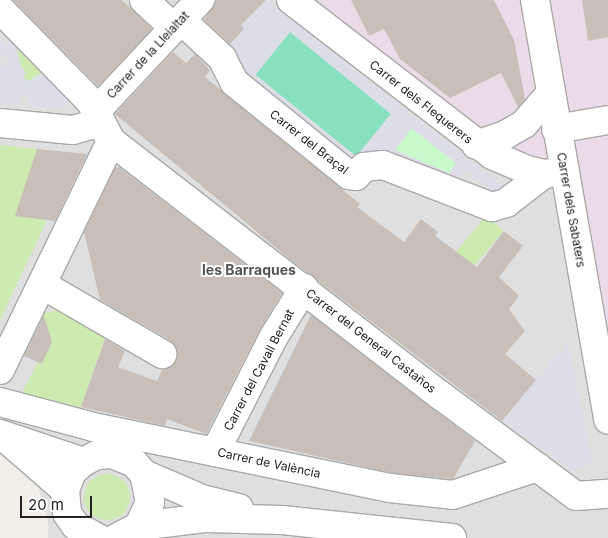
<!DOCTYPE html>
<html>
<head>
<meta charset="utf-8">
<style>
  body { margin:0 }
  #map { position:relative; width:608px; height:538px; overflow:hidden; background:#f2efe9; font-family:Inter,sans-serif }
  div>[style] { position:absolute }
  .residential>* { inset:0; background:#e0dfdf }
  .industrial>* { inset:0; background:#ebdbe8 }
  .grass>* { inset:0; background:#cdebb0; transform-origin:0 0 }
  .round { border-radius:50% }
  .park>* { inset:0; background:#c8facc }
  .pitch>* { inset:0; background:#88e0be; transform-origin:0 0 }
  .plaza>* { inset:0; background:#dddde8 }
  .building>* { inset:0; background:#c7bfb8 }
  .roads { filter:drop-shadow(1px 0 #a9a9a9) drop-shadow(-1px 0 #a9a9a9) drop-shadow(0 1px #a9a9a9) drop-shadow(0 -1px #a9a9a9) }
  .minor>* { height:28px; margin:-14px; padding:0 14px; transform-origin:14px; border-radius:14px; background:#fff }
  span { translate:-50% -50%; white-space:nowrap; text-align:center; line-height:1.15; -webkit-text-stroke:4px #fff; paint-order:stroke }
  .street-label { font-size:12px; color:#222 }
  .neighbourhood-label { font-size:14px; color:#555; font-weight:700 }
  .scale { position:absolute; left:20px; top:496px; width:72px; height:22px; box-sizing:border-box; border:2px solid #222; border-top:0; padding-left:6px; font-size:15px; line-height:18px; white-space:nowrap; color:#222; -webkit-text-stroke:4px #fff; paint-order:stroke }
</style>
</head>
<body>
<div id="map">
  <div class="residential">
    <i style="clip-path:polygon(0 0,291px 0,564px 171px,608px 420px,608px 538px,48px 538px,48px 521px,38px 487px,14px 459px,0 451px)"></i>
  </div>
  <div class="industrial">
    <i style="clip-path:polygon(291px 0,608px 0,608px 420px,564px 171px,544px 174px)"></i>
  </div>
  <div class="grass">
    <i style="clip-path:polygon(16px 46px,43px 72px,38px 77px,28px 81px,23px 77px,26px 73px,21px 66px)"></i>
    <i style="clip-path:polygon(0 145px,37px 149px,16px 216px,47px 220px,0 320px)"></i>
    <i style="left:486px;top:216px;width:23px;height:153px;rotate:40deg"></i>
    <i style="clip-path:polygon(57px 310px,105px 337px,81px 407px,22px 393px,38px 362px,41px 364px,50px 336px,46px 322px,41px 319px,43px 314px)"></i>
    <i class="round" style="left:84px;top:474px;width:46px;height:46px"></i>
  </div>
  <div class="park">
    <i style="clip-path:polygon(411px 128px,456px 163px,449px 174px,395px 150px)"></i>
  </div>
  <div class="pitch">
    <i style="left:290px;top:32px;width:130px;height:55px;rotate:39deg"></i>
  </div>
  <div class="plaza">
    <i style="clip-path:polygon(evenodd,214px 0,218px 0,203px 15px,204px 28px,226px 48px,244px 29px,241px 25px,267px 0,507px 190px,501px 198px,464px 169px,453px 184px,399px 161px,380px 158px,361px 162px,354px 171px,237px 77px,233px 61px,199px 28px,198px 18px,214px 0,290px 32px,391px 114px,356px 157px,255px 75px,290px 32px,214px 0,412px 128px,456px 163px,449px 173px,395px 150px,412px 128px)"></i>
    <i style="clip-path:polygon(8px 39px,16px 46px,21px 66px,26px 73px,23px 77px,28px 81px,43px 72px,67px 95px,66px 107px,62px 109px,30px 106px,28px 97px,21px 96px,19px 105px,0 102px,0 64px,6px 67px,11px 63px,0 53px,0 41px,8px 49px)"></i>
    <i style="clip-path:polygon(568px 342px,592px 460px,575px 472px,502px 421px)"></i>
  </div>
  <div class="building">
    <i style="clip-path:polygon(13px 0,122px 0,152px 29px,98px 86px)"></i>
    <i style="clip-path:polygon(217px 0,266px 0,241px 25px,244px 29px,230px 44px,204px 20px)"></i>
    <i style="clip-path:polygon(351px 0,494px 0,514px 40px,525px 99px,518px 107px,501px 73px,450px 98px,400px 59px,384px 29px,369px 36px)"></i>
    <i style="clip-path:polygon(582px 0,608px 0,608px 37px,588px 41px)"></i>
    <i style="clip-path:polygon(173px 52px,186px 63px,195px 54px,210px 70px,205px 77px,360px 204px,357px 207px,404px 242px,421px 219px,438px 232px,435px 236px,477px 267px,504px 231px,523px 246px,499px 277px,519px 296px,509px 309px,525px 331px,505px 354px,536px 380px,502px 421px,292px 261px,115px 114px)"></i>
    <i style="clip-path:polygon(37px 149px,87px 154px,55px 221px,15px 216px)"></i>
    <i style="clip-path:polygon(119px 167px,282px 293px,259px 331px,206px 434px,167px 419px,165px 426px,81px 407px,105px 339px,125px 351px,118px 367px,157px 381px,162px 370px,170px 367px,178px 355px,170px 340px,100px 300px,84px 232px,115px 168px)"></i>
    <i style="clip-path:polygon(44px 315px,52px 342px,42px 364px,24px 356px)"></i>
    <i style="clip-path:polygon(311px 315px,475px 441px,453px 479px,392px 473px,249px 441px)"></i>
  </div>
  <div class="roads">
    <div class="minor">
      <i style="left:144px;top:0;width:41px;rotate:43deg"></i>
      <i style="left:291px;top:0;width:254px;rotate:37.6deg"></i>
      <i style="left:492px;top:155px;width:38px;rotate:23deg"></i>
      <i style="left:527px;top:170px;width:17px;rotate:13deg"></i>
      <i style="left:544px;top:174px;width:13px;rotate:-9deg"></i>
      <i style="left:535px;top:0;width:426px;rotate:80.1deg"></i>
      <i style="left:0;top:9px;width:130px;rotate:45.6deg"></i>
      <i style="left:91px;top:102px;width:44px;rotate:62.9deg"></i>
      <i style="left:111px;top:141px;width:416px;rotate:37.7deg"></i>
      <i style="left:440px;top:395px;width:169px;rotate:36.6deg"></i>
      <i style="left:576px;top:496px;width:32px;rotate:-4deg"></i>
      <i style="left:181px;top:20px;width:56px;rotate:42.8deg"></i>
      <i style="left:222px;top:58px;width:27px;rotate:63deg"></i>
      <i style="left:234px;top:82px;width:148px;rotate:39deg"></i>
      <i style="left:349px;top:175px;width:7px;rotate:8deg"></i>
      <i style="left:356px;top:176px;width:12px;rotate:-48deg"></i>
      <i style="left:364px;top:167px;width:19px;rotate:-6deg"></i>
      <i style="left:383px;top:165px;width:117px;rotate:21.1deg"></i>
      <i style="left:492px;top:207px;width:15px;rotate:-16deg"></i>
      <i style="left:506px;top:203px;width:48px;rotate:-37.3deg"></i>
      <i style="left:97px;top:110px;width:151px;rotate:-46.9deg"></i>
      <i style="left:0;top:123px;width:73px;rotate:5.5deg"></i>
      <i style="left:73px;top:130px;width:29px;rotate:-16deg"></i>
      <i style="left:556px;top:129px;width:53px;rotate:-9.8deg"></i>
      <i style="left:476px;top:145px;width:31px;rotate:-19deg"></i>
      <i style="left:505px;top:135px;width:22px;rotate:-30deg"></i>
      <i style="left:524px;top:124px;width:40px;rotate:-49deg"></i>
      <i style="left:43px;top:285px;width:138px;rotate:30.1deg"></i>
      <i style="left:0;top:370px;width:254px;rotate:-64.1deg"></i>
      <i style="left:0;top:402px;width:96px;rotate:15deg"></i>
      <i style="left:93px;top:427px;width:303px;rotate:11.6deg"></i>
      <i style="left:390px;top:488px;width:63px;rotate:6.3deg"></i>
      <i style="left:453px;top:495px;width:89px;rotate:-18.4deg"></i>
      <i style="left:0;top:434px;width:88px;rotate:18.6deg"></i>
      <i style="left:11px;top:443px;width:72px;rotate:41deg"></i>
      <i style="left:215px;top:452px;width:128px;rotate:-63deg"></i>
      <i style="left:273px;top:338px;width:59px;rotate:-58.2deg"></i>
      <i style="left:144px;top:474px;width:63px;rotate:23.3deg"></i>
      <i style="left:202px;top:499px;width:38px;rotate:14deg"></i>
      <i style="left:139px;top:526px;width:66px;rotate:-6.9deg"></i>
      <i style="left:205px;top:518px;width:77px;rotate:1.5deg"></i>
      <i style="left:282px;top:520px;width:171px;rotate:6deg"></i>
      <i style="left:98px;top:538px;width:26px;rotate:-151deg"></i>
      <i style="left:75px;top:525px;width:14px;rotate:-124deg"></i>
      <i style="left:67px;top:513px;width:23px;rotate:-95deg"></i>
      <i style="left:65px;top:490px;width:19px;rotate:-69deg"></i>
      <i style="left:72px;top:472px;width:15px;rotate:-42deg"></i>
      <i style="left:83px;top:462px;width:16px;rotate:-27deg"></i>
      <i style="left:97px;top:455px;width:15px;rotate:-4deg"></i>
      <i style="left:112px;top:454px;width:24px;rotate:22deg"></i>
      <i style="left:134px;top:463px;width:15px;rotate:48deg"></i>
      <i style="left:144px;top:474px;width:29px;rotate:78deg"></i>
      <i style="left:150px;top:502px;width:26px;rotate:115deg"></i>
      <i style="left:139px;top:526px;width:26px;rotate:152deg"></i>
    </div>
  </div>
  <div class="street-label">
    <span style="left:148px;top:55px;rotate:-47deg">Carrer de la Lleialtat</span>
    <span style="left:421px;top:102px;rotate:38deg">Carrer dels Flequerers</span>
    <span style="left:309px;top:142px;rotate:38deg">Carrer del Braçal</span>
    <span style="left:571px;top:210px;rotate:80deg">Carrer dels Sabaters</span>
    <span style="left:371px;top:341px;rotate:38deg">Carrer del General Castaños</span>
    <span style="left:259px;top:370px;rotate:-62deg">Carrer del Cavall Bernat</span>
    <span style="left:269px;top:463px;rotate:12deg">Carrer de València</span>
  </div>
  <div class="neighbourhood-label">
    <span style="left:249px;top:270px">les Barraques</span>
  </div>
  <div class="scale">20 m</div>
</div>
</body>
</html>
